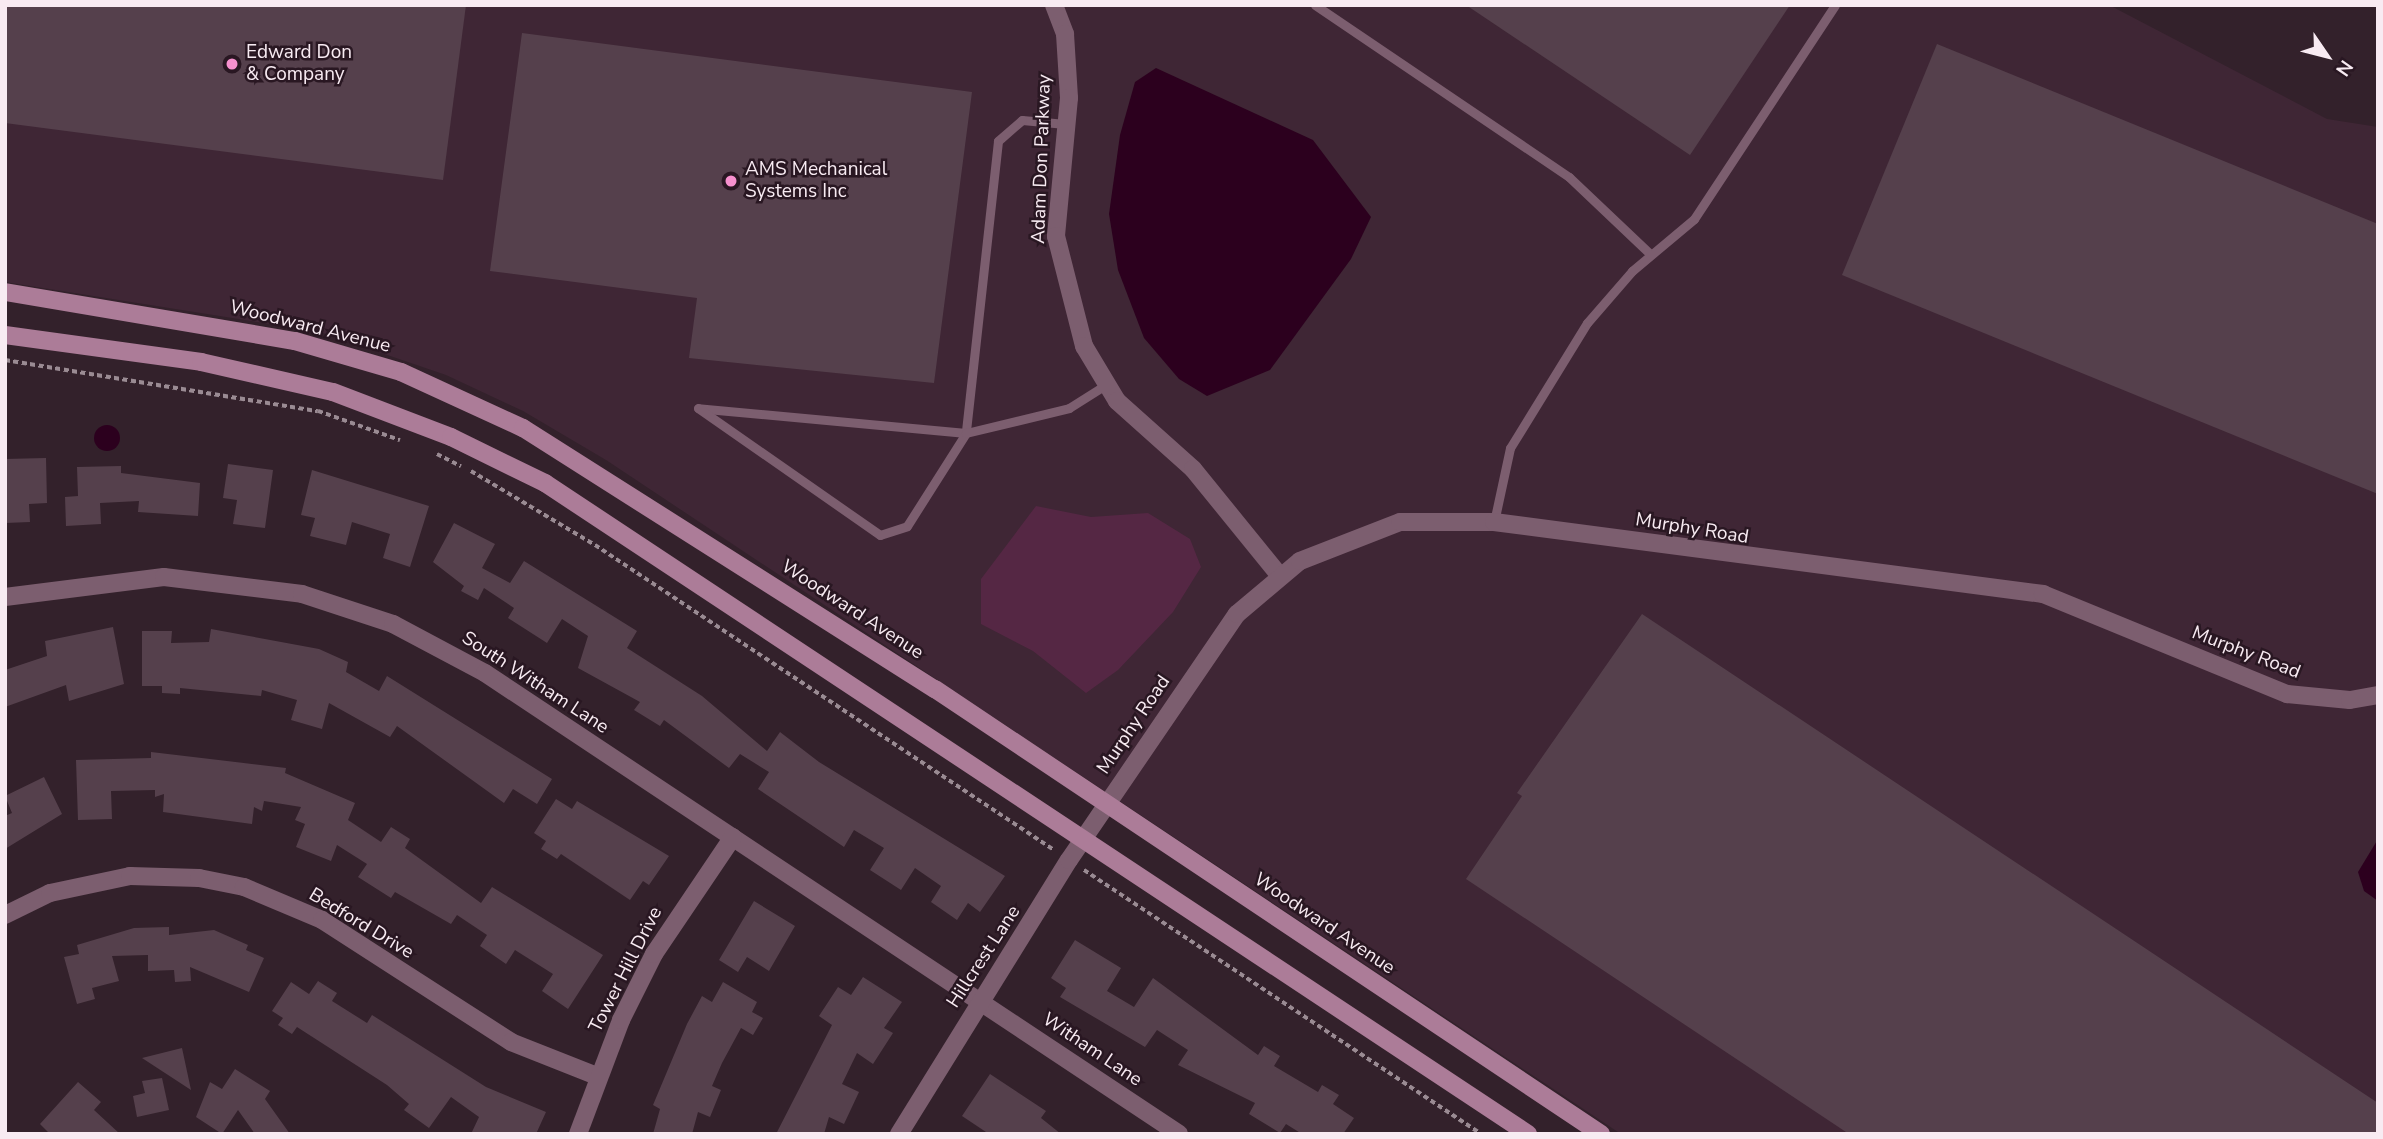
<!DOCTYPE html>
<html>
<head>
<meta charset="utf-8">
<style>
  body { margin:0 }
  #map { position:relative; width:2383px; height:1139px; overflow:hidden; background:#33212b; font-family:"Nunito Sans",sans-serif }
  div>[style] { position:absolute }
  .built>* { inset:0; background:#3f2635 }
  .green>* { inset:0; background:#552744 }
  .water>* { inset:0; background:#2c001e }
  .round { border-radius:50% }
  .building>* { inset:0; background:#55404c }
  .path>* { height:3.5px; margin-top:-1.75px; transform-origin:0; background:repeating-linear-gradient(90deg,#9a8b93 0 5px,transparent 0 8.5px) }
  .lane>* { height:9px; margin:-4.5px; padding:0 4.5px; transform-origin:4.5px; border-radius:4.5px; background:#7c5e6f }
  .street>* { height:18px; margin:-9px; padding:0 9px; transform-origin:9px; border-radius:9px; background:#7c5e6f }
  .secondary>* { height:18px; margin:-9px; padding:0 9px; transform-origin:9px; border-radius:9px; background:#ac7c98 }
  .dots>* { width:19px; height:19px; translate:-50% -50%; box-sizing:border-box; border:4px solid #291722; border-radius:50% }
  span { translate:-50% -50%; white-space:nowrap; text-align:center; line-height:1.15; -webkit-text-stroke:5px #291722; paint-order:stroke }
  .poi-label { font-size:19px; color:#f8ebf2 }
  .left { translate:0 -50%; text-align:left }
  .street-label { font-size:19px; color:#f8ebf2 }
  .frame { position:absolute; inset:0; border:7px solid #f8ebf2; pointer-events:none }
  .north { position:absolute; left:2292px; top:21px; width:70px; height:70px; -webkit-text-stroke:5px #291722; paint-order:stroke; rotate:125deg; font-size:19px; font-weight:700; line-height:28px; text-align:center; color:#f8ebf2 }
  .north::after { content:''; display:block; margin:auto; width:24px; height:32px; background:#f8ebf2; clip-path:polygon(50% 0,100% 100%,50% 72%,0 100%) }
</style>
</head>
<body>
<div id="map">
  <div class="built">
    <i style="clip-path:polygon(5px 5px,2109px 5px,2327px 119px,2378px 127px,2378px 1134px,1621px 1134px,606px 460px,523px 411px,446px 375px,320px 332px,5px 282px)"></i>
  </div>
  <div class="green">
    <i style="clip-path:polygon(1036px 506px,1091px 517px,1148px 513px,1190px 539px,1201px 567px,1173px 612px,1118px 670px,1086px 693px,1033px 651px,981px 624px,981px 579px)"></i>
  </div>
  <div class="water">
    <i style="clip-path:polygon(1156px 68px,1313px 140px,1371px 217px,1351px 259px,1270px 370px,1207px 396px,1179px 379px,1144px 338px,1118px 270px,1109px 214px,1120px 135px,1135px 82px)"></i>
    <i class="round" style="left:94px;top:425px;width:26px;height:26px"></i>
    <i style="clip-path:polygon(2378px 839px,2378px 901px,2364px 891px,2358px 872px)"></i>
  </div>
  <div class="building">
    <i style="clip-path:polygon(5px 5px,466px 5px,443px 180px,5px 123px)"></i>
    <i style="clip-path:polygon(1466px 5px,1790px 5px,1690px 155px)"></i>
    <i style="clip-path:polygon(522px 33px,972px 92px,934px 383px,689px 358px,697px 298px,490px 271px)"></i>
    <i style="clip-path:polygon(1937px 44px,2378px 224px,2378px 494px,1842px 275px)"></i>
    <i style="clip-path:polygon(46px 458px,47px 503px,29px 504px,30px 522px,5px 523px,5px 459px)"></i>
    <i style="clip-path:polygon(228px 464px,273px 470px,265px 528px,233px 524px,237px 500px,223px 498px)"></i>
    <i style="clip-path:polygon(121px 466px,121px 473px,200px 483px,198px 516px,138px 512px,139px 501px,100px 503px,101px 524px,66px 526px,65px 497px,78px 496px,77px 467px)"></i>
    <i style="clip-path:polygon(312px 470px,429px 506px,410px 567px,383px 558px,390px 534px,352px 522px,346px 545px,310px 536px,315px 518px,301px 515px)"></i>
    <i style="clip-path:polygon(454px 523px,495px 544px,482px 568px,510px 583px,524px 561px,637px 631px,627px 648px,702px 696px,767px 751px,780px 732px,819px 762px,1005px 876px,980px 912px,968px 903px,957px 920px,931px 902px,941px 886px,915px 868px,901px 890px,870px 870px,884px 848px,854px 830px,844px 847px,758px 789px,769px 772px,740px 754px,729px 768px,664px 720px,660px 726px,634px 710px,640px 702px,578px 668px,588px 636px,562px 619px,547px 643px,508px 618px,514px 608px,484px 588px,478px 600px,461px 591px,464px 586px,433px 562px)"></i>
    <i style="clip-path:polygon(1642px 614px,2378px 1103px,2378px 1134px,1849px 1134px,1466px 879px,1522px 796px,1517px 793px)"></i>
    <i style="clip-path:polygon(113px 627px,124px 684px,69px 701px,66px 685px,5px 707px,5px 670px,47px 656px,45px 641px)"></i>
    <i style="clip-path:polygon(211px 629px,319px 649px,348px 662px,346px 672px,379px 691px,387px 676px,552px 779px,537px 804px,513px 789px,504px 803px,397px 726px,390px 737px,329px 703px,322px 729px,291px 720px,297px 700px,262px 690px,261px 696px,180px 688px,180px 694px,162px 693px,162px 686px,142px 686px,142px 631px,172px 631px,171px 643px,209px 642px)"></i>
    <i style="clip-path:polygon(151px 752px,286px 768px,285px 773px,355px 803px,348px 820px,381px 842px,391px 827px,410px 839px,405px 848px,481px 903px,492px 887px,603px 955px,568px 1009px,542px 991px,553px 974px,515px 950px,506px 964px,480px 946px,487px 935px,457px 915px,451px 924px,395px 892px,391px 898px,358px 877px,367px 864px,337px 845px,331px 861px,296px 847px,305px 824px,295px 820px,301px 807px,264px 801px,262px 811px,254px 807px,252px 824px,163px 812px,164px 794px,155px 797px,155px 790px,111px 791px,112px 819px,78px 820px,76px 760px,151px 758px)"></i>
    <i style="clip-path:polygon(44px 777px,62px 814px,5px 849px,5px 816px,12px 813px,5px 796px)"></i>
    <i style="clip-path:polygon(556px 799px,572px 809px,577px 801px,669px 856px,649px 885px,643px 881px,630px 900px,561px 854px,557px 859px,541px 849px,546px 841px,534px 833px)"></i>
    <i style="clip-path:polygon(754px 901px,795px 926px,769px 971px,747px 957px,738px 972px,719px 960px)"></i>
    <i style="clip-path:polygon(169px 927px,169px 935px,214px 930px,248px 945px,246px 950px,264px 958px,249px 992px,190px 967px,191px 981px,175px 982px,174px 970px,148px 971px,148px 955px,112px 956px,119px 981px,92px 988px,95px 999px,77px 1004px,64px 957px,79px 954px,77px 945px,134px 928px)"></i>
    <i style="clip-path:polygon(1075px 940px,1121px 968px,1107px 991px,1134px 1007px,1153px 978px,1258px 1055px,1264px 1046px,1280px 1056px,1274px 1066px,1318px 1092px,1322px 1085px,1339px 1095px,1333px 1104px,1354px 1118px,1343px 1134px,1302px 1134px,1286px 1124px,1280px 1133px,1249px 1114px,1255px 1103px,1178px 1065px,1188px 1050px,1157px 1030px,1145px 1047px,1060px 997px,1066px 988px,1051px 978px)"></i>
    <i style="clip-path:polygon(863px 977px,902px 1002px,884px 1028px,893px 1033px,873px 1064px,857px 1053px,842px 1084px,859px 1092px,844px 1124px,829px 1117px,824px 1134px,776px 1134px,832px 1025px,819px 1016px,838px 987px,851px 995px)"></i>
    <i style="clip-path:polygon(318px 981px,337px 993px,332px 1001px,367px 1023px,372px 1015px,486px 1087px,546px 1112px,536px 1134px,471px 1134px,479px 1117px,451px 1097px,429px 1128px,404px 1110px,409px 1104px,387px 1085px,297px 1027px,292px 1034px,278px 1025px,283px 1018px,272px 1011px,291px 982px,309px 994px)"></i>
    <i style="clip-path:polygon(723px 982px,757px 1002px,752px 1012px,763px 1018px,753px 1035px,741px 1028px,722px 1063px,712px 1086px,721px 1090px,710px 1117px,698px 1112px,692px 1134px,653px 1134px,660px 1109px,653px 1105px,687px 1024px,702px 996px,712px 1002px)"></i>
    <i style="clip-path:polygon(182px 1048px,191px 1090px,142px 1058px)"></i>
    <i style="clip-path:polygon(235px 1069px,270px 1091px,265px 1099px,290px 1134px,255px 1134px,238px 1110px,222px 1134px,196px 1117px,210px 1082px,222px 1089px)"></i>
    <i style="clip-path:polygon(990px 1074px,1046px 1111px,1041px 1118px,1061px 1134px,989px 1134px,962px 1116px)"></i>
    <i style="clip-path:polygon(162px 1078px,169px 1110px,137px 1117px,133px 1096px,145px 1093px,142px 1081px)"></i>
    <i style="clip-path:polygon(78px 1082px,101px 1102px,94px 1110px,120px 1134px,50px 1134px,40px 1124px)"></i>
  </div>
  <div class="path">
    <i style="left:5px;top:360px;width:317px;rotate:9.3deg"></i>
    <i style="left:318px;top:411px;width:87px;rotate:19.5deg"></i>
    <i style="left:437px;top:454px;width:27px;rotate:27deg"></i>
    <i style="left:471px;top:471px;width:144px;rotate:30.8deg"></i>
    <i style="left:595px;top:545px;width:551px;rotate:33.6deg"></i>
    <i style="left:1084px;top:870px;width:478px;rotate:33.6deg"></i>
  </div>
  <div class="lane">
    <i style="left:1315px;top:5px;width:307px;rotate:34.1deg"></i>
    <i style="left:1569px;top:177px;width:112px;rotate:43.5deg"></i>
    <i style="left:1065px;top:124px;width:43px;rotate:-174.7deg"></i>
    <i style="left:1022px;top:120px;width:32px;rotate:139deg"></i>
    <i style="left:998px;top:141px;width:294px;rotate:96.3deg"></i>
    <i style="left:966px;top:433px;width:269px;rotate:-174.7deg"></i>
    <i style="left:698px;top:408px;width:222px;rotate:34.9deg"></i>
    <i style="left:880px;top:535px;width:28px;rotate:-18deg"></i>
    <i style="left:907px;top:526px;width:110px;rotate:-57.6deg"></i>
    <i style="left:966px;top:433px;width:106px;rotate:-13.6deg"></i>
    <i style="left:1069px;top:408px;width:45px;rotate:-32.3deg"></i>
    <i style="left:1494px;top:522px;width:76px;rotate:-77.8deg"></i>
    <i style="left:1510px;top:448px;width:147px;rotate:-58.4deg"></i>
    <i style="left:1587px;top:323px;width:69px;rotate:-49.1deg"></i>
    <i style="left:1632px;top:271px;width:81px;rotate:-40deg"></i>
    <i style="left:1694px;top:219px;width:256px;rotate:-56.6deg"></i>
  </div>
  <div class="street">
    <i style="left:1054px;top:5px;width:31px;rotate:69deg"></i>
    <i style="left:1065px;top:34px;width:64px;rotate:86.4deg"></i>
    <i style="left:1069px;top:98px;width:139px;rotate:95.4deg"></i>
    <i style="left:1056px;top:236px;width:114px;rotate:75.7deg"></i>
    <i style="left:1084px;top:346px;width:64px;rotate:59deg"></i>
    <i style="left:1117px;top:401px;width:102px;rotate:41.8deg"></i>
    <i style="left:1193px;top:469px;width:138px;rotate:50.9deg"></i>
    <i style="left:5px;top:597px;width:160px;rotate:-7.2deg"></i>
    <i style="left:164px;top:577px;width:139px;rotate:7deg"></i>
    <i style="left:302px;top:594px;width:96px;rotate:18.2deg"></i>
    <i style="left:393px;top:624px;width:104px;rotate:28deg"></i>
    <i style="left:485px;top:673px;width:833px;rotate:33.59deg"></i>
    <i style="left:5px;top:915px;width:50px;rotate:-26.1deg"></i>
    <i style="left:50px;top:893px;width:82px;rotate:-12deg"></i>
    <i style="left:130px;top:876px;width:69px;rotate:1.7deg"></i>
    <i style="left:199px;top:878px;width:46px;rotate:11.3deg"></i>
    <i style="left:244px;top:887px;width:85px;rotate:22.9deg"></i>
    <i style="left:322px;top:920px;width:225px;rotate:32.8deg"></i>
    <i style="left:511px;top:1042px;width:92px;rotate:21.6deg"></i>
    <i style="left:578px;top:1134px;width:122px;rotate:-69.3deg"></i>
    <i style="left:621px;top:1020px;width:74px;rotate:-63.4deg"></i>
    <i style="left:654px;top:954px;width:141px;rotate:-56deg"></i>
    <i style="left:899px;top:1134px;width:322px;rotate:-58.2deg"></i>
    <i style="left:1069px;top:860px;width:298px;rotate:-55.7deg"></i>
    <i style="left:1237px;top:614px;width:82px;rotate:-40.1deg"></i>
    <i style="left:1300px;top:561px;width:107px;rotate:-21.3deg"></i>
    <i style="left:1400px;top:522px;width:94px"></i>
    <i style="left:1494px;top:522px;width:554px;rotate:7.47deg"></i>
    <i style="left:2043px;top:594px;width:264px;rotate:22.3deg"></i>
    <i style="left:2287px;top:694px;width:63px;rotate:5.4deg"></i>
    <i style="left:2350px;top:700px;width:28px;rotate:-10deg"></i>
  </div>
  <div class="secondary">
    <i style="left:5px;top:292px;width:294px;rotate:9.6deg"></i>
    <i style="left:295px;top:341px;width:110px;rotate:16.3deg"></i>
    <i style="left:401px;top:372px;width:134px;rotate:24.7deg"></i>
    <i style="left:523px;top:428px;width:488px;rotate:32.4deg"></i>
    <i style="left:935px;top:689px;width:801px;rotate:33.75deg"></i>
    <i style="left:5px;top:335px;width:198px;rotate:7.8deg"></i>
    <i style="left:201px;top:362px;width:135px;rotate:12.8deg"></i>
    <i style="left:333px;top:392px;width:126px;rotate:20.9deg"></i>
    <i style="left:451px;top:437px;width:105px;rotate:26.1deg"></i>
    <i style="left:545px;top:483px;width:1179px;rotate:33.51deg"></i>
  </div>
  <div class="dots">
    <i style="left:232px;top:64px;background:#f790ce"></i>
    <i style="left:731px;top:181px;background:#f790ce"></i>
  </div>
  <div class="poi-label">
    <span class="left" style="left:246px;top:64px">Edward Don<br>&amp; Company</span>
    <span class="left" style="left:745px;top:181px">AMS Mechanical<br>Systems Inc</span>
  </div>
  <div class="street-label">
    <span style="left:1042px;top:159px;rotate:-88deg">Adam Don Parkway</span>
    <span style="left:310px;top:327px;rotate:14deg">Woodward Avenue</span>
    <span style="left:1692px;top:529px;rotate:9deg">Murphy Road</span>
    <span style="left:852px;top:610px;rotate:33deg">Woodward Avenue</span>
    <span style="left:2246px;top:653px;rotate:21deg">Murphy Road</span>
    <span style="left:535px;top:683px;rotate:33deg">South Witham Lane</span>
    <span style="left:1134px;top:725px;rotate:-56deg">Murphy Road</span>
    <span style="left:361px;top:924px;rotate:31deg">Bedford Drive</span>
    <span style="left:1324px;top:924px;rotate:34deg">Woodward Avenue</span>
    <span style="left:984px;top:957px;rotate:-57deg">Hillcrest Lane</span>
    <span style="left:626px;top:970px;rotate:-63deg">Tower Hill Drive</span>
    <span style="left:1092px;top:1050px;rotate:34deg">Witham Lane</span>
  </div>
  <div class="frame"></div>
  <div class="north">N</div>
</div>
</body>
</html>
